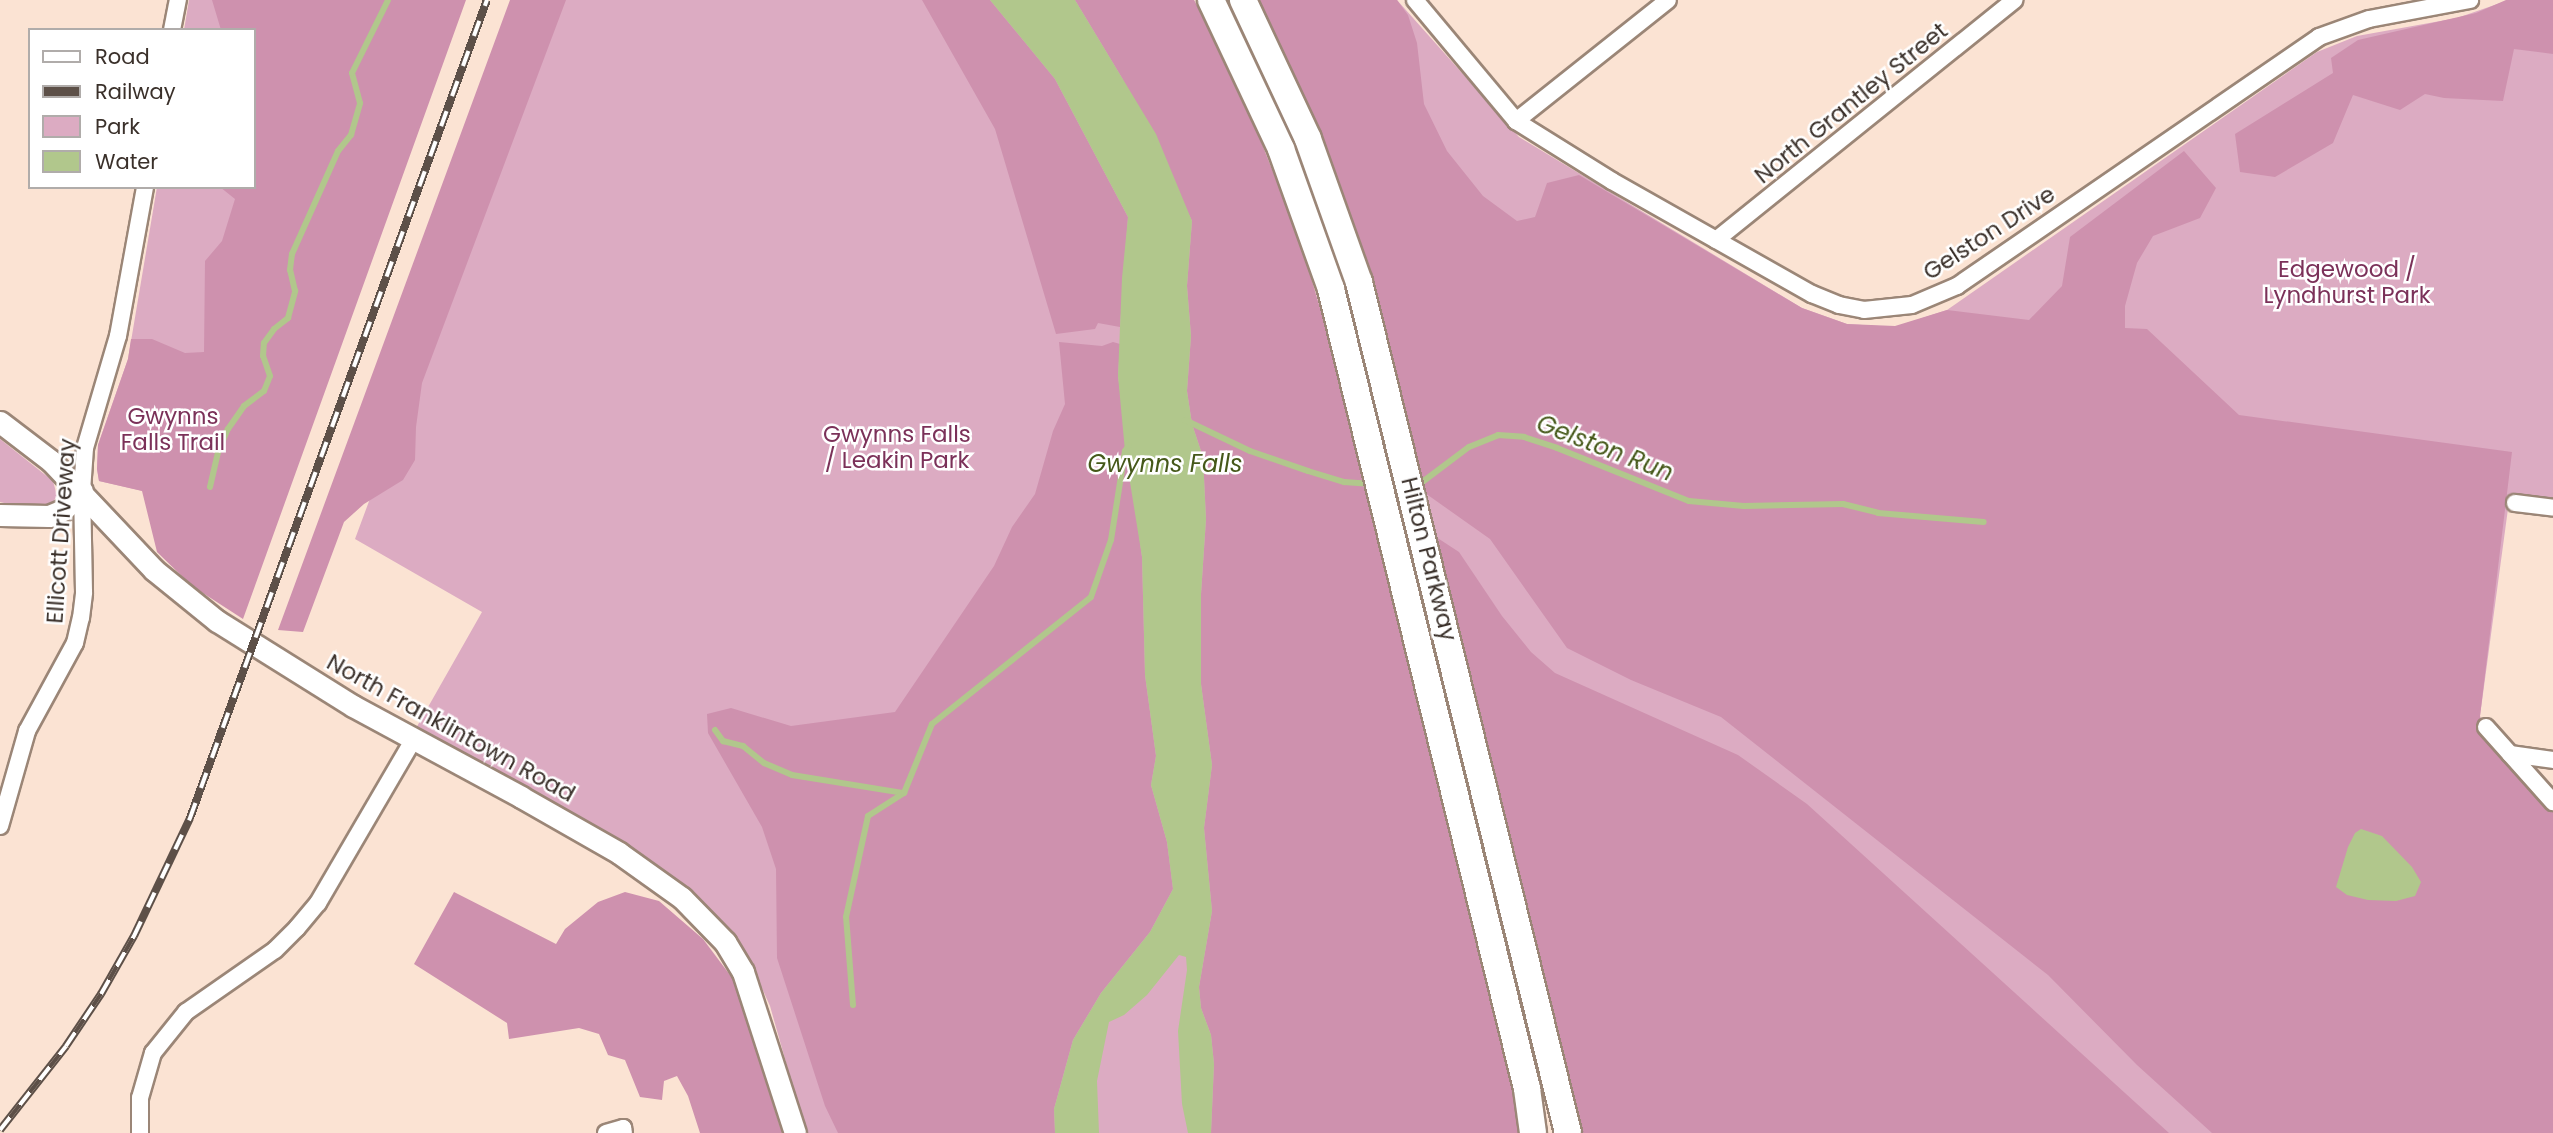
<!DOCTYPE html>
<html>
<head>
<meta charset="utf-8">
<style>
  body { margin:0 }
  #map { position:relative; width:2553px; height:1133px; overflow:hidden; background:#fbe3d3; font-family:Poppins,sans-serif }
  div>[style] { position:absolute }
  .green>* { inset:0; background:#dcabc2 }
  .forest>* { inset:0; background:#ce91ae }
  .water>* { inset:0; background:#b1c78c }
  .stream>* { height:6px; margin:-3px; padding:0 3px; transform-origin:3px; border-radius:3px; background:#b1c78c }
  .roads { filter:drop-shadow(2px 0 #9b8677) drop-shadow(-2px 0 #9b8677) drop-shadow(0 2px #9b8677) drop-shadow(0 -2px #9b8677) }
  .minor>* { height:16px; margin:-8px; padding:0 8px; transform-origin:8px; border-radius:8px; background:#fff }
  .tertiary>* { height:21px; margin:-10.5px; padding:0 10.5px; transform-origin:10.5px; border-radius:10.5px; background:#fff }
  .primary>* { height:26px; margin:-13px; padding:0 13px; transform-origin:13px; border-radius:13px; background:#fff }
  .rail>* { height:8px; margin-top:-4px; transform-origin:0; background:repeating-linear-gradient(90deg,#fff 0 16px,#5d5048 0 32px); box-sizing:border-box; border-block:2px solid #5d5048 }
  span { translate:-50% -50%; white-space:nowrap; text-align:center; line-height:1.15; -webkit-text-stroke:5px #fff; paint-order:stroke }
  .street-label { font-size:23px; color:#3a302a }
  .park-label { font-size:23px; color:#7b3159 }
  .water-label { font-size:24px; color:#455819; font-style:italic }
  .legend { position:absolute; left:28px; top:28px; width:228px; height:161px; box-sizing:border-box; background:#fff; border:2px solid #b0acaa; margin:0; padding:9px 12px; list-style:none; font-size:21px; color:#3a302a }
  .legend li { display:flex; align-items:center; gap:14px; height:35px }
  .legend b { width:35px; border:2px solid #b0acaa }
</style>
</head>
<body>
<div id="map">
  <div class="green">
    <i style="clip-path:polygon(189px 0,308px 0,227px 510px,99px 481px,97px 469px,98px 445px,128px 359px,157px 187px,254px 187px,254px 30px,184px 30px)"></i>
    <i style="clip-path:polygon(555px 0,1194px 0,1247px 106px,1300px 241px,1333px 352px,1518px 1133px,806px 1133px,770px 1006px,751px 964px,724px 924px,701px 900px,620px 845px,415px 730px,482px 612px,355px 539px)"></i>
    <i style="clip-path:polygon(1256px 0,1397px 0,1519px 137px,1802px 308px,1847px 324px,1895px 327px,1947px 310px,2317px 52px,2357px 36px,2457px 18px,2509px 0,2553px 0,2553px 499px,2510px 494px,2480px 716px,2484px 734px,2553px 812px,2553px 1133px,1581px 1133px,1376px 295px,1328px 156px)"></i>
    <i style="clip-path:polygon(0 439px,53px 481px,57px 496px,50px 507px,29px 509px,0 502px)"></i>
  </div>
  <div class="forest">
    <i style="clip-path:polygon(212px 0,466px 0,243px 619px,192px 586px,157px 552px,142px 491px,99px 481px,97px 469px,98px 445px,128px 359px,131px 339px,152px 339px,185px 353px,204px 352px,205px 261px,222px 241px,235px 199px,220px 187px,254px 187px,254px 30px,221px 30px)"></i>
    <i style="clip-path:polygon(510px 0,566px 0,422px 383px,416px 427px,415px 460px,403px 480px,364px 504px,344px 522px,303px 632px,278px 630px)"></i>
    <i style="clip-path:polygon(922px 0,990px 0,1055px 79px,1128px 217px,1120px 327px,1098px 323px,1095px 329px,1056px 334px,995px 129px)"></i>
    <i style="clip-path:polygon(1075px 0,1194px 0,1247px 106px,1300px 241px,1333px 352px,1515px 1090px,1518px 1133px,1211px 1133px,1214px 1064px,1211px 1035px,1201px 1008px,1199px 987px,1212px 911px,1204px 828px,1212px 765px,1201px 684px,1201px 594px,1206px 519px,1203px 457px,1192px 424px,1187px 391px,1191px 336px,1187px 286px,1192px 221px,1122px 78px)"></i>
    <i style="clip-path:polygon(1256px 0,1397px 0,1408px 15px,1417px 43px,1424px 104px,1447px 151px,1483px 196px,1517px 221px,1535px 217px,1547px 183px,1579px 175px,1802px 308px,1847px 324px,1895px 326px,1947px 310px,2029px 320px,2062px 286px,2070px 237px,2184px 151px,2216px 188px,2200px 218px,2153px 236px,2137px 263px,2125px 306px,2125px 328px,2147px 329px,2239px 415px,2512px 452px,2480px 716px,2484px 734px,2553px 812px,2553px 1133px,2212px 1133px,2137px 1065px,2048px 975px,1721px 717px,1631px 680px,1567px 648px,1490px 539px,1425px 493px,1376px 295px,1328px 156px)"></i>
    <i style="clip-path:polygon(2506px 0,2553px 0,2553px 54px,2514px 49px,2503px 101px,2444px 98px,2425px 94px,2400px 110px,2353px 95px,2333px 143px,2275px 177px,2240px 172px,2235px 134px,2333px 73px,2331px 58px,2358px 40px,2476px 13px)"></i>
    <i style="clip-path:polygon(1059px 342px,1102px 346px,1113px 342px,1120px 344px,1118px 376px,1142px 557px,1145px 675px,1156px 756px,1151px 785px,1167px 842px,1173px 889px,1150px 932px,1101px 993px,1073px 1040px,1054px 1109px,1055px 1133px,838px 1133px,825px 1106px,777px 958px,776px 869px,762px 827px,708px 733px,707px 714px,731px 708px,791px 726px,895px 712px,994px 566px,1012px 527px,1035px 494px,1053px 431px,1065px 404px)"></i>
    <i style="clip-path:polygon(1436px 537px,1459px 552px,1502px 616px,1531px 652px,1555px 673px,1738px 755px,1807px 804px,2169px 1133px,1581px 1133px)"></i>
    <i style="clip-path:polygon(454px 892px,556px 944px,565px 929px,598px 902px,625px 892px,659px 901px,703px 939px,733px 979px,782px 1133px,700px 1133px,688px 1096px,677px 1076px,664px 1081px,662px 1100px,640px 1097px,625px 1060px,608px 1055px,599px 1034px,579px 1028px,509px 1039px,507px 1023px,414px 964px)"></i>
  </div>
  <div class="water">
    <i style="clip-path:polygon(990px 0,1075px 0,1156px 134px,1192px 221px,1187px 286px,1191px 336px,1187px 391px,1192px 424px,1203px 457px,1206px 519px,1201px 594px,1201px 684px,1212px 765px,1204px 828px,1212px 911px,1199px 987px,1201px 1008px,1211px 1035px,1214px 1064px,1211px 1133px,1188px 1133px,1182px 1104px,1178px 1031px,1187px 970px,1186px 957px,1179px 955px,1147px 995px,1124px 1015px,1109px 1022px,1097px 1081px,1099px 1133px,1055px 1133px,1054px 1109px,1073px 1040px,1101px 993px,1150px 932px,1173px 889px,1167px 842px,1151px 785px,1156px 756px,1145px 675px,1142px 557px,1125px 451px,1118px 376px,1122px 278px,1128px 217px,1055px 79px)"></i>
    <i style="clip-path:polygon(2361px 829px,2382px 836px,2412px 867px,2421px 882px,2415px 896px,2396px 901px,2368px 900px,2347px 895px,2336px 887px,2348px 847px,2355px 833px)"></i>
  </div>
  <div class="stream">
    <i style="left:1185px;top:420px;width:72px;rotate:25.5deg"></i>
    <i style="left:1250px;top:451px;width:61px;rotate:19deg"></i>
    <i style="left:1308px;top:471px;width:38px;rotate:17deg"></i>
    <i style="left:1344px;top:482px;width:28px;rotate:4deg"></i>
    <i style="left:1417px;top:486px;width:65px;rotate:-36.9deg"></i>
    <i style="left:1469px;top:447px;width:31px;rotate:-22deg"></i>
    <i style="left:1498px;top:435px;width:26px;rotate:4deg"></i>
    <i style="left:1524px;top:437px;width:35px;rotate:18deg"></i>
    <i style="left:1557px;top:448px;width:142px;rotate:21.9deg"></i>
    <i style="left:1689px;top:501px;width:55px;rotate:5.2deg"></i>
    <i style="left:1744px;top:506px;width:99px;rotate:-1.2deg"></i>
    <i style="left:1843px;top:504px;width:36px;rotate:14deg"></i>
    <i style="left:1878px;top:513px;width:106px;rotate:4.9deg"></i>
    <i style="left:210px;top:487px;width:36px;rotate:-77deg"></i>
    <i style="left:218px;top:452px;width:25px;rotate:-67deg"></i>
    <i style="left:228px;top:429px;width:28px;rotate:-55deg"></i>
    <i style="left:244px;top:406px;width:25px;rotate:-37deg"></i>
    <i style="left:264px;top:391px;width:16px;rotate:-68deg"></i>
    <i style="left:270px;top:376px;width:21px;rotate:-109deg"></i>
    <i style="left:263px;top:356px;width:13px;rotate:-86deg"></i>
    <i style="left:264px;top:343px;width:17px;rotate:-54deg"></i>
    <i style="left:274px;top:329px;width:18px;rotate:-38deg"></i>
    <i style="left:288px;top:318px;width:28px;rotate:-75deg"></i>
    <i style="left:295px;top:291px;width:22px;rotate:-103deg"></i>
    <i style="left:290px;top:270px;width:16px;rotate:-83deg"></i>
    <i style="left:292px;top:254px;width:113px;rotate:-65.9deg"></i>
    <i style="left:338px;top:151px;width:21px;rotate:-51deg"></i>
    <i style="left:351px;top:135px;width:33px;rotate:-74deg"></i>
    <i style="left:360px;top:103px;width:31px;rotate:-105deg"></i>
    <i style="left:352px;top:73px;width:81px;rotate:-63.7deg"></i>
    <i style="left:715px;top:730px;width:14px;rotate:54deg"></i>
    <i style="left:723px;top:741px;width:21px;rotate:14deg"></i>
    <i style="left:743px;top:746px;width:27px;rotate:39deg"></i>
    <i style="left:764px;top:763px;width:30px;rotate:23deg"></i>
    <i style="left:792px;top:775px;width:112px;rotate:9.2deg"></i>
    <i style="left:853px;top:1005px;width:88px;rotate:-94.5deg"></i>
    <i style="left:846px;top:917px;width:103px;rotate:-77.7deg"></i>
    <i style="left:868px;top:816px;width:43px;rotate:-32.6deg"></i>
    <i style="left:904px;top:793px;width:74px;rotate:-67.9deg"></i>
    <i style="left:932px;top:724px;width:203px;rotate:-38.6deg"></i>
    <i style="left:1091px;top:597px;width:60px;rotate:-70.7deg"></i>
    <i style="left:1111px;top:540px;width:90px;rotate:-81.1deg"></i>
    <i style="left:1125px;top:451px;width:7px;rotate:-56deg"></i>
  </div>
  <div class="roads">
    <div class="minor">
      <i style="left:1415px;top:0;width:158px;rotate:50.1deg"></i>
      <i style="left:1516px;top:121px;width:113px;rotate:32deg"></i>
      <i style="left:1612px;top:181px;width:230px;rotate:29.5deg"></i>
      <i style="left:1812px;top:294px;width:29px;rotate:22deg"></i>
      <i style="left:1839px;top:305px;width:25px;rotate:11deg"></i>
      <i style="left:1864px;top:310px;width:48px;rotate:-5.9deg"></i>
      <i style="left:1912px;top:305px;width:49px;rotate:-22.9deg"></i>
      <i style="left:1957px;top:286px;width:439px;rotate:-34.5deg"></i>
      <i style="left:2319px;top:37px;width:53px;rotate:-19.8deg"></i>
      <i style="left:2369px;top:19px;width:103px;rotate:-10.7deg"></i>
      <i style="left:172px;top:30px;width:31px;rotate:-79deg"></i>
      <i style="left:1516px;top:121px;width:194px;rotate:-38.5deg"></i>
      <i style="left:1716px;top:240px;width:383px;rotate:-38.8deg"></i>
      <i style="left:2515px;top:503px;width:38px;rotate:7deg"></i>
      <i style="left:2486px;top:727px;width:101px;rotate:48.2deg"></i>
      <i style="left:2510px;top:754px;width:43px;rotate:7.9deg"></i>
      <i style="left:0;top:826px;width:99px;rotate:-74.1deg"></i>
      <i style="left:27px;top:731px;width:100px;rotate:-61.4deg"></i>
      <i style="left:75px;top:643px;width:26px;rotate:-77deg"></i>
      <i style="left:81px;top:618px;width:26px;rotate:-83deg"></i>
      <i style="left:84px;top:592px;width:101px;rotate:-91.1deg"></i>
      <i style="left:82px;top:491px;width:43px;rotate:-86deg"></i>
      <i style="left:85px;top:448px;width:117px;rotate:-73.6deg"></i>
      <i style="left:118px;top:336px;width:151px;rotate:-79.7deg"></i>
      <i style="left:140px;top:1133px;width:35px;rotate:-90deg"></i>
      <i style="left:140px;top:1098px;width:47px;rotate:-73.9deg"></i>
      <i style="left:153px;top:1053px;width:53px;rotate:-51.2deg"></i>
      <i style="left:186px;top:1012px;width:108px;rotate:-34.9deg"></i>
      <i style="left:275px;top:950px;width:31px;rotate:-45deg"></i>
      <i style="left:297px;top:928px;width:33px;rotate:-50deg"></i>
      <i style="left:318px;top:903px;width:190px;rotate:-59.7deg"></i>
      <i style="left:606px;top:1133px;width:18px;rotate:-16deg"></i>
      <i style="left:623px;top:1128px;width:5px;rotate:79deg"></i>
    </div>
    <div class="tertiary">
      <i style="left:0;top:422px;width:64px;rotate:37.4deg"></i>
      <i style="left:51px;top:461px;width:150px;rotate:46.6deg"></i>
      <i style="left:154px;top:570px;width:81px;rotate:39deg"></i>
      <i style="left:217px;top:621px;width:160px;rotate:32deg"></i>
      <i style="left:353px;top:706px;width:191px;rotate:28.4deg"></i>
      <i style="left:521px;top:797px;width:113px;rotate:29.7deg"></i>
      <i style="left:619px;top:853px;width:77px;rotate:35.5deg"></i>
      <i style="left:682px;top:898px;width:62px;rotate:45.7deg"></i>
      <i style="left:725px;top:942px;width:35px;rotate:59deg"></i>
      <i style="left:743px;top:972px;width:169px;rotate:72.1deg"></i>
      <i style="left:0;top:515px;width:49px;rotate:1.2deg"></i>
      <i style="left:49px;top:516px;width:15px;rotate:-23deg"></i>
      <i style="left:63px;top:510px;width:27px;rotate:-45deg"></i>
    </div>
    <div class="primary">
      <i style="left:1211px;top:0;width:165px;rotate:64.8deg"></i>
      <i style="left:1281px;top:149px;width:149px;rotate:70.3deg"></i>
      <i style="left:1331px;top:289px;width:824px;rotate:76.23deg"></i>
      <i style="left:1527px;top:1089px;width:44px;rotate:82.2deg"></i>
      <i style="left:1243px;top:0;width:153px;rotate:64.9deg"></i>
      <i style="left:1308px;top:139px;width:152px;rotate:70.4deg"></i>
      <i style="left:1359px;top:282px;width:876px;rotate:76.2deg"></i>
    </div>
  </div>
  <div class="rail">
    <i style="left:0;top:1130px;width:107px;rotate:-51.8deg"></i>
    <i style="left:66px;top:1046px;width:63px;rotate:-56.1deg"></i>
    <i style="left:101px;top:994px;width:67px;rotate:-60.4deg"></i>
    <i style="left:134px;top:936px;width:131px;rotate:-64.6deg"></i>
    <i style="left:190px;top:818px;width:870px;rotate:-70.05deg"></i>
  </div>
  <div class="street-label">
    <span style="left:1851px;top:103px;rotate:-39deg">North Grantley Street</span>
    <span style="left:1989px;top:233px;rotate:-33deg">Gelston Drive</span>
    <span style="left:61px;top:531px;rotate:-86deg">Ellicott Driveway</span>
    <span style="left:1429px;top:559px;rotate:76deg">Hilton Parkway</span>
    <span style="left:451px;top:728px;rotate:29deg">North Franklintown Road</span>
  </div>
  <div class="park-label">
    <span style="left:2347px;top:282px">Edgewood /<br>Lyndhurst Park</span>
    <span style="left:173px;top:429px">Gwynns<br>Falls Trail</span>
    <span style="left:897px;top:447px">Gwynns Falls<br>/ Leakin Park</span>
  </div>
  <div class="water-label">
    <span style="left:1605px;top:448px;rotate:21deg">Gelston Run</span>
    <span style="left:1165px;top:464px">Gwynns Falls</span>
  </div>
  <ul class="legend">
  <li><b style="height:9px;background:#fff"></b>Road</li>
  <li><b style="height:9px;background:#5d5048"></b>Railway</li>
  <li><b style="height:19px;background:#dcabc2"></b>Park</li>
  <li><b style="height:19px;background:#b1c78c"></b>Water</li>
  </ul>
</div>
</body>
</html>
